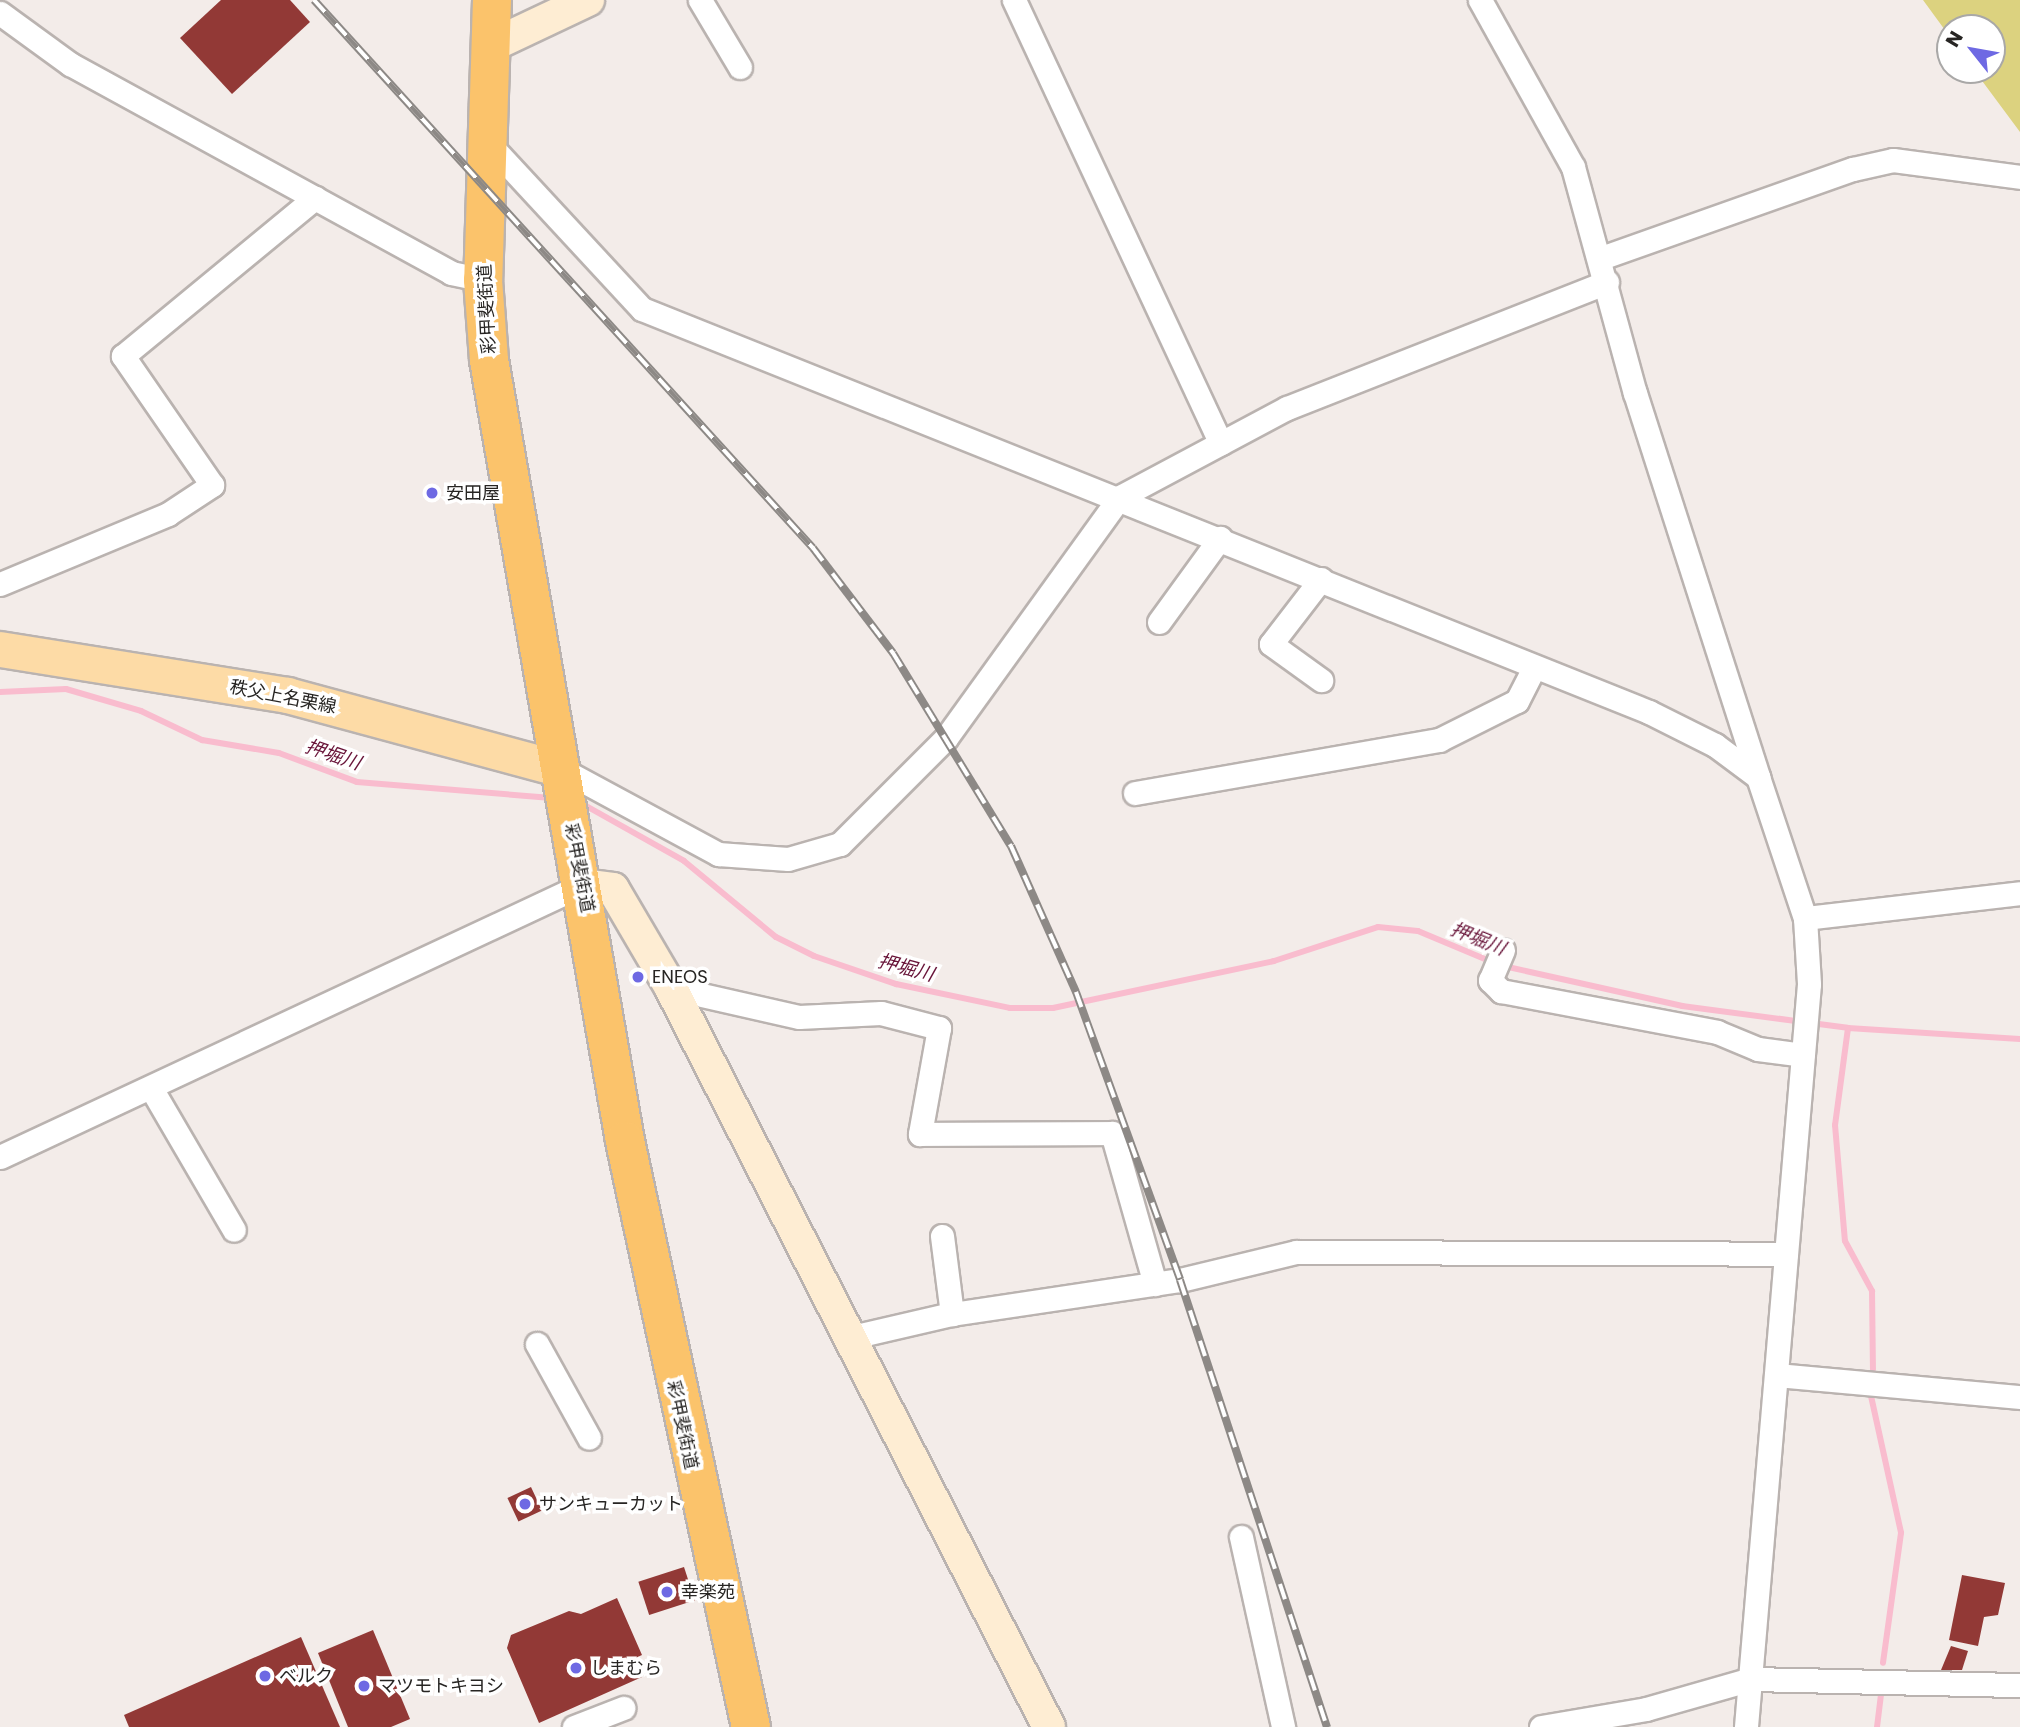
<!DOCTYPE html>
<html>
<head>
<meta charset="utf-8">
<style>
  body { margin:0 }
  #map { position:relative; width:2020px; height:1727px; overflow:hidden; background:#f3ece9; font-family:Poppins,"Noto Sans JP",sans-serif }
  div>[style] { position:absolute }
  .green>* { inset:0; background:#dcd27f }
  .stream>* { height:6px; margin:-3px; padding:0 3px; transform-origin:3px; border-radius:3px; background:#f9bcce }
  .building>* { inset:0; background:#923936; transform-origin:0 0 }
  .roads { filter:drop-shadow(2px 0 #bab3b0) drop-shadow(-2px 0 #bab3b0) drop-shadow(0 2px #bab3b0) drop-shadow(0 -2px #bab3b0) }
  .street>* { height:23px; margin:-11.5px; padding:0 11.5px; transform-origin:11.5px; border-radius:11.5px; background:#fff }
  .secondary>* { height:32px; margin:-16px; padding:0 16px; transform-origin:16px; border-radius:16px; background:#feedd3 }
  .primary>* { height:35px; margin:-17.5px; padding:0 17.5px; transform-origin:17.5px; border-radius:17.5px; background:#fddba6 }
  .highway>* { height:38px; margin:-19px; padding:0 19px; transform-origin:19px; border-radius:19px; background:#fbc36b }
  .rail>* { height:8px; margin-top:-4px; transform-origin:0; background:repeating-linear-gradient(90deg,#fff 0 16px,#8d8986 0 32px); box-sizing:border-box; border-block:2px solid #8d8986 }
  .dots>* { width:19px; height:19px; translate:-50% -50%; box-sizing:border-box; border:4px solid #fff; border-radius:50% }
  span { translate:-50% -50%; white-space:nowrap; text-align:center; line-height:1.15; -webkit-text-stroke:7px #fff; paint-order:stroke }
  .street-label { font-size:18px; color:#272523 }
  .poi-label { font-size:18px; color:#272523 }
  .left { translate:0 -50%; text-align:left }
  .water-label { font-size:19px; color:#681439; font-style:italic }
  .north { position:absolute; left:1936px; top:14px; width:70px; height:70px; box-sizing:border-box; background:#fff; border:2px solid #a9a8a7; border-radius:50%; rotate:301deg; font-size:19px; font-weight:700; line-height:28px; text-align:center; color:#272523 }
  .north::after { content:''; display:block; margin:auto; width:24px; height:32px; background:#6e69e3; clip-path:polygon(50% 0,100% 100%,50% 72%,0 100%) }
</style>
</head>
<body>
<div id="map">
  <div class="green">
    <i style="clip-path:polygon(1923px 0,2020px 0,2020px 132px,1974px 70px,1992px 70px,1992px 28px,1950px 28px,1950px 37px)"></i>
  </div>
  <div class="stream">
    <i style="left:0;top:692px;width:66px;rotate:-2.6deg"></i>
    <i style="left:66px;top:689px;width:78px;rotate:16.3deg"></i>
    <i style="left:141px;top:711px;width:68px;rotate:25.4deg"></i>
    <i style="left:202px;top:740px;width:78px;rotate:9.6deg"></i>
    <i style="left:279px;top:753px;width:83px;rotate:20.4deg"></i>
    <i style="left:357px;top:782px;width:195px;rotate:4.7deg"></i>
    <i style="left:579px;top:802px;width:120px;rotate:29.3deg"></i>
    <i style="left:684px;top:861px;width:119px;rotate:39.6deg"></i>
    <i style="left:776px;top:937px;width:42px;rotate:26.6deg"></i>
    <i style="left:814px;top:956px;width:87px;rotate:18.9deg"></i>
    <i style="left:896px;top:984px;width:116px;rotate:11.9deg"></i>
    <i style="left:1010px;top:1008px;width:43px"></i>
    <i style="left:1053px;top:1008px;width:226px;rotate:-12deg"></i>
    <i style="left:1274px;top:961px;width:109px;rotate:-18.1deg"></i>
    <i style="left:1378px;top:927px;width:40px;rotate:5.7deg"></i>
    <i style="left:1418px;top:931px;width:88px;rotate:22.8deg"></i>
    <i style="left:1499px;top:965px;width:188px;rotate:12.6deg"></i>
    <i style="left:1682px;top:1006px;width:167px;rotate:7.5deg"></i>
    <i style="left:1848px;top:1028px;width:172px;rotate:3.7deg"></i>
    <i style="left:1848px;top:1028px;width:98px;rotate:97.6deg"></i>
    <i style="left:1835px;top:1125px;width:116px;rotate:85.1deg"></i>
    <i style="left:1845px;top:1241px;width:57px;rotate:61.6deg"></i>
    <i style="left:1872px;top:1291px;width:78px;rotate:89.3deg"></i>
    <i style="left:1871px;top:1396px;width:140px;rotate:77.6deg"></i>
    <i style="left:1901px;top:1533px;width:131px;rotate:97.9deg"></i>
    <i style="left:1877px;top:1727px;width:35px;rotate:-83deg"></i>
  </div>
  <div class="building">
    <i style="clip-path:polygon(221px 0,290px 0,310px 22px,232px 94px,180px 38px)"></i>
    <i style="left:531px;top:1487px;width:26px;height:26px;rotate:65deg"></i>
    <i style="left:684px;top:1567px;width:35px;height:48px;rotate:72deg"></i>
    <i style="clip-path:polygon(1962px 1575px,2005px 1583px,1998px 1615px,1984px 1617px,1978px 1646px,1949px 1640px)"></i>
    <i style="clip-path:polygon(617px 1598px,642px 1655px,633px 1659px,642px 1677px,539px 1723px,507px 1648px,511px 1635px,569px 1611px,581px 1614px)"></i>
    <i style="clip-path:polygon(373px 1630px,410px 1719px,391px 1727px,348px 1727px,318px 1653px)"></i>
    <i style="clip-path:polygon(301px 1637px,340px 1727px,129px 1727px,124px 1715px)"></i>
    <i style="clip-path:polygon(1951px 1646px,1968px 1651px,1962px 1670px,1941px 1670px)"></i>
  </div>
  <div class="roads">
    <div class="street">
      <i style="left:700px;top:0;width:78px;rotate:59.2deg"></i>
      <i style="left:1014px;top:0;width:489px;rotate:65deg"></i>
      <i style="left:1480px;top:0;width:191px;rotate:60.9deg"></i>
      <i style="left:1573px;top:167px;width:234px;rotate:74.7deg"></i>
      <i style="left:1635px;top:393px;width:403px;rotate:72.2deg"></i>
      <i style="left:0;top:13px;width:87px;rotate:36.1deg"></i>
      <i style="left:70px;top:64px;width:435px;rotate:28.7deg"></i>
      <i style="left:451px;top:273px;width:33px;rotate:12deg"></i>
      <i style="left:491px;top:146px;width:222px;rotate:47.2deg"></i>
      <i style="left:642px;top:309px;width:1085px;rotate:21.81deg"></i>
      <i style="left:1649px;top:712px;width:74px;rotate:26.6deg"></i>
      <i style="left:1715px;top:745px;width:54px;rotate:36.7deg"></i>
      <i style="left:1758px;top:777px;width:149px;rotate:71.6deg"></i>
      <i style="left:1805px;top:918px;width:66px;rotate:86.5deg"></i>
      <i style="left:1809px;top:984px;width:746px;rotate:94.85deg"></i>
      <i style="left:1601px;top:258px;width:267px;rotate:-19.5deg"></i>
      <i style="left:1853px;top:169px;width:41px;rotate:-12.7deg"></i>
      <i style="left:1893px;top:160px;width:128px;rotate:7.6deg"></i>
      <i style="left:1321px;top:579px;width:82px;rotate:127.6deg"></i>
      <i style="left:1271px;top:644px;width:62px;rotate:35.8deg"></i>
      <i style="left:0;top:584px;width:182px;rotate:-22.6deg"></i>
      <i style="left:168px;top:514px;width:53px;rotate:-33.4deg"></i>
      <i style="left:212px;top:485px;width:157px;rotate:-124.6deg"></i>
      <i style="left:123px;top:356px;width:249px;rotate:-39.5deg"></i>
      <i style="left:1159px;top:622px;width:104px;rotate:-54deg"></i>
      <i style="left:561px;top:769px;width:179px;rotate:28.4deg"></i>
      <i style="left:718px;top:854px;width:70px;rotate:4.1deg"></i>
      <i style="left:788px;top:859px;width:54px;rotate:-16.1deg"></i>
      <i style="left:840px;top:844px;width:150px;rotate:-45deg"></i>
      <i style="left:946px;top:738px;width:297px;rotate:-54.2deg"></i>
      <i style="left:1120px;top:497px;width:189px;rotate:-28.1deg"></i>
      <i style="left:1287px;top:408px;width:344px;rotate:-21.5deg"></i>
      <i style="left:1135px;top:793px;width:309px;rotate:-9.9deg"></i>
      <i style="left:1439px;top:740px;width:87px;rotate:-26.6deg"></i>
      <i style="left:1517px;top:701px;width:38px;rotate:-63deg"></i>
      <i style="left:1805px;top:918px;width:216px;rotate:-6.6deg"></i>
      <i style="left:1503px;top:950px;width:33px;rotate:113deg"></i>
      <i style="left:1490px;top:980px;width:16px;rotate:45deg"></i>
      <i style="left:1501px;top:991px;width:220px;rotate:10.7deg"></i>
      <i style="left:1717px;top:1032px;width:44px;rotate:22.5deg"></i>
      <i style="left:1758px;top:1049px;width:45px;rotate:7.6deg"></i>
      <i style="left:671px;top:988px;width:131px;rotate:12.8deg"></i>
      <i style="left:799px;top:1017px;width:82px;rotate:-2.8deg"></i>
      <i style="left:881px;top:1013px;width:60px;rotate:14.5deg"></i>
      <i style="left:939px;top:1028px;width:108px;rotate:100.2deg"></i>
      <i style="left:920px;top:1134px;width:192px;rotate:-0.3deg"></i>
      <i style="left:1112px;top:1133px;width:157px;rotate:74.1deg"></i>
      <i style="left:151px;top:1088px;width:164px;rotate:59.7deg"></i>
      <i style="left:0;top:1157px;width:642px;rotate:-25.05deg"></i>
      <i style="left:942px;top:1236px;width:79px;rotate:82.7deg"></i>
      <i style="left:852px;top:1337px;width:103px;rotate:-13deg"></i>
      <i style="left:952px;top:1314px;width:231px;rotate:-8.5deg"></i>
      <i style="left:1180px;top:1280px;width:119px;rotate:-13.6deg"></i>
      <i style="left:1296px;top:1252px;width:490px;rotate:0.2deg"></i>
      <i style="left:537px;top:1344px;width:107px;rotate:61deg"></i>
      <i style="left:1777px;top:1375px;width:244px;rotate:5.2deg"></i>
      <i style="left:1241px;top:1537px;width:195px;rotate:77.5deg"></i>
      <i style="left:574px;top:1727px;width:53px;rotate:-21.2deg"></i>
      <i style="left:1541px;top:1727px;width:107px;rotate:-9.7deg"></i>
      <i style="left:1646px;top:1709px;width:109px;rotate:-15.9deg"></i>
      <i style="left:1751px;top:1679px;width:269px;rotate:1.3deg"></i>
    </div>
    <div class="secondary">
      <i style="left:495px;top:44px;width:103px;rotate:-25.3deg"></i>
      <i style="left:582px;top:885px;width:31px;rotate:7deg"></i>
      <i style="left:613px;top:889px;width:115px;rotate:59.6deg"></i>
      <i style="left:671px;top:988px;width:830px;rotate:62.91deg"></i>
    </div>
    <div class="primary">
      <i style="left:0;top:649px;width:291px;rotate:9.1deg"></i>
      <i style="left:287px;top:695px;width:284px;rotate:15.1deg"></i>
    </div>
    <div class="highway">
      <i style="left:492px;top:0;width:280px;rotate:91.8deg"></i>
      <i style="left:483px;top:280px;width:80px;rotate:85.7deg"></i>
      <i style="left:489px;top:360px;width:793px;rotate:80.12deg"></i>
      <i style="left:625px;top:1141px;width:599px;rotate:77.87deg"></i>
    </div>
  </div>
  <div class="rail">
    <i style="left:314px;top:0;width:741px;rotate:47.68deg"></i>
    <i style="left:813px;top:548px;width:132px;rotate:52.7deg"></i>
    <i style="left:893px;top:653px;width:226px;rotate:58.6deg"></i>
    <i style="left:1011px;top:846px;width:160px;rotate:66deg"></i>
    <i style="left:1076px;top:992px;width:306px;rotate:70.1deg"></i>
    <i style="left:1180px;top:1280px;width:471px;rotate:71.8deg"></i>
  </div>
  <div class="dots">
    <i style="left:432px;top:493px;background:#6e69e3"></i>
    <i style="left:638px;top:977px;background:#6e69e3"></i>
    <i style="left:525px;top:1504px;background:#6e69e3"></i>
    <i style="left:667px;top:1592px;background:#6e69e3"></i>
    <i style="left:576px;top:1668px;background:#6e69e3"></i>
    <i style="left:265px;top:1676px;background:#6e69e3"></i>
    <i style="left:364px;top:1686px;background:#6e69e3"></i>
  </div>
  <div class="street-label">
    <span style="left:487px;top:309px;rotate:-93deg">彩甲斐街道</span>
    <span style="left:283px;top:697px;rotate:11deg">秩父上名栗線</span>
    <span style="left:579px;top:868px;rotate:79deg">彩甲斐街道</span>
    <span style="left:682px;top:1425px;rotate:78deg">彩甲斐街道</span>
  </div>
  <div class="poi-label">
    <span class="left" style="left:446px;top:493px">安田屋</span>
    <span class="left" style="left:652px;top:977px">ENEOS</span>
    <span class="left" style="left:539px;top:1504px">サンキューカット</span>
    <span class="left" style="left:681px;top:1592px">幸楽苑</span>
    <span class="left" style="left:590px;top:1668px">しまむら</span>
    <span class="left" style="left:279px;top:1676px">ベルク</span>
    <span class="left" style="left:378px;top:1686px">マツモトキヨシ</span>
  </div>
  <div class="water-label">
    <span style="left:333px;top:755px;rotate:19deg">押堀川</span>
    <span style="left:1478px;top:939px;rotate:22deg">押堀川</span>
    <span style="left:906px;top:968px;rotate:15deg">押堀川</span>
  </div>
  <div class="north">N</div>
</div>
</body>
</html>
